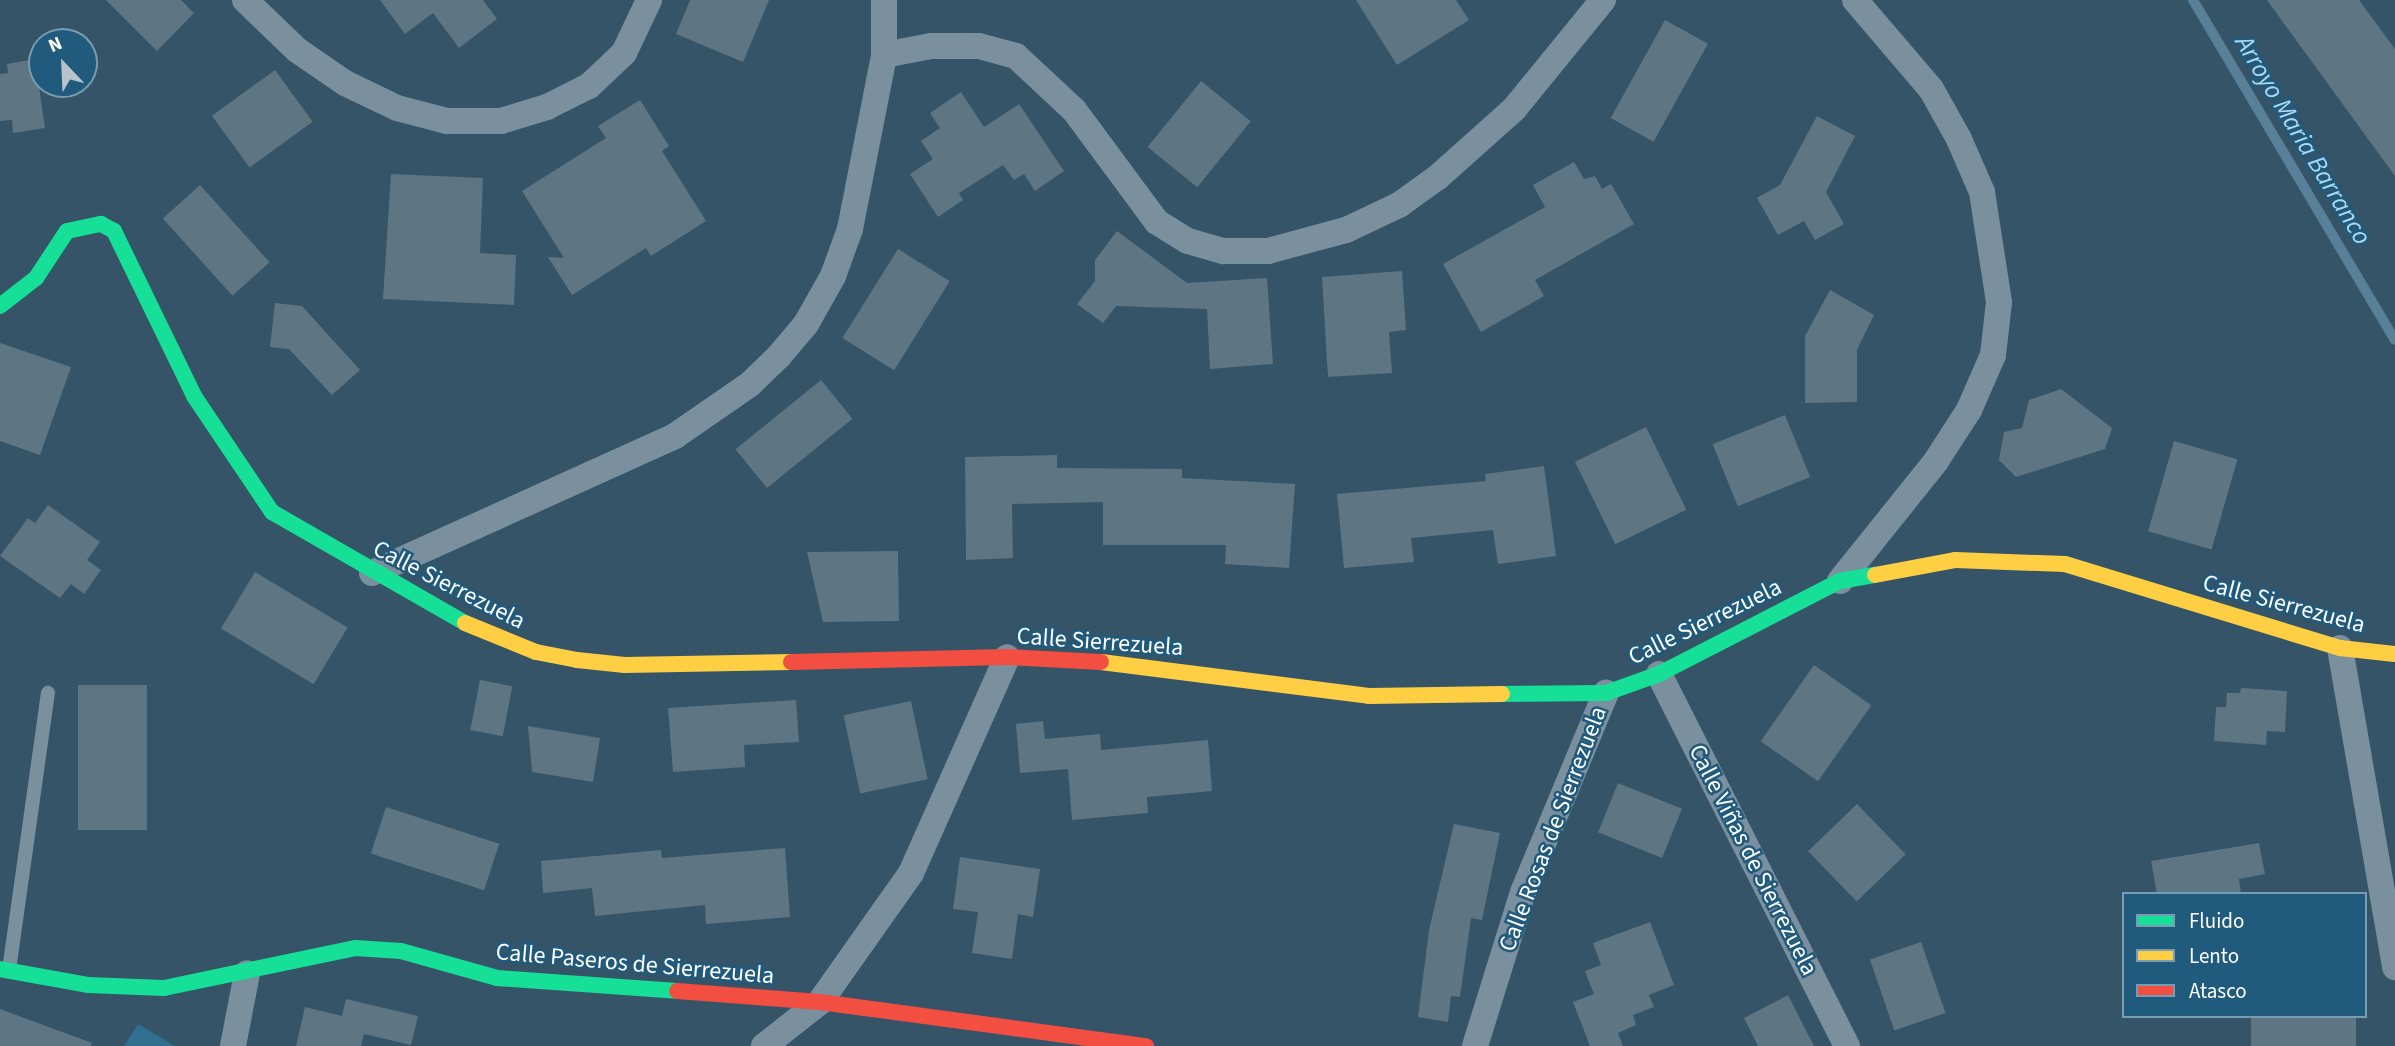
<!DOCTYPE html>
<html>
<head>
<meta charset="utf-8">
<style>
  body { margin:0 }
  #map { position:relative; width:2395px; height:1046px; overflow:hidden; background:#355467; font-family:"Source Sans 3",sans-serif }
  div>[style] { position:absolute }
  .green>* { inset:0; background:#316f91 }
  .stream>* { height:10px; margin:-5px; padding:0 5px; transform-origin:5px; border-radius:5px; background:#588199 }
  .building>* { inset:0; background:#5e7584; transform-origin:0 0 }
  .lane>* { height:14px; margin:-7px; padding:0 7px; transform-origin:7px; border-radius:7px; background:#7a909e }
  .street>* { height:26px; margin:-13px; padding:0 13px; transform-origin:13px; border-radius:13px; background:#7a909e }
  .fast>* { height:16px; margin:-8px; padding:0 8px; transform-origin:8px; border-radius:8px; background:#16e098 }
  .slow>* { height:16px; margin:-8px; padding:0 8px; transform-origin:8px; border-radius:8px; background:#ffcf43 }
  .jam>* { height:16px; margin:-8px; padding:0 8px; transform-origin:8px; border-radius:8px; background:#f24e42 }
  span { translate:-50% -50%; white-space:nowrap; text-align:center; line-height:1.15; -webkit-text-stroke:5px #205a7c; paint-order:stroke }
  .street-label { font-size:24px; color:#fff }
  .water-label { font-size:26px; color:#aed8ee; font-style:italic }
  .legend { position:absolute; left:2122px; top:892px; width:245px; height:126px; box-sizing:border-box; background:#205a7c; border:2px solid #799cb0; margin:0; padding:9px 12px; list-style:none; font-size:21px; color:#fff }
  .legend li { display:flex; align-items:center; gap:14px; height:35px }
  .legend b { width:35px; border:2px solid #799cb0 }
  .north { position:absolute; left:28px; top:28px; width:70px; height:70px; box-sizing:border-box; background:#205a7c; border:2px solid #799cb0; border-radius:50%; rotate:337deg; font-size:19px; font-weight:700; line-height:28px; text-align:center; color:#fff }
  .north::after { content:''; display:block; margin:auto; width:24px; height:32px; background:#b8c3ca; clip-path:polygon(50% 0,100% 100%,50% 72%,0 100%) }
</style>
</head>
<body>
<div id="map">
  <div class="green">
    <i style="clip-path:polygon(138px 1024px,175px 1046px,124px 1046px)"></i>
  </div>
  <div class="stream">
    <i style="left:2193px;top:0;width:395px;rotate:59.3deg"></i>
  </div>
  <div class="building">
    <i style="clip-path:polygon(106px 0,181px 0,194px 13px,157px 51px)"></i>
    <i style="clip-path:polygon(380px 0,483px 0,497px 19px,459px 48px,433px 13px,405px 34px)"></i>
    <i style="clip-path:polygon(690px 0,769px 0,743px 62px,676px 34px)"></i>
    <i style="clip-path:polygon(1356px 0,1456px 0,1469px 20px,1397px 65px)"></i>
    <i style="clip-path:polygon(2267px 0,2359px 0,2395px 49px,2395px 176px)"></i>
    <i style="left:1665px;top:20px;width:49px;height:112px;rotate:29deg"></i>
    <i style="clip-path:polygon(35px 59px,45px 128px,13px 133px,12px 120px,0 121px,0 74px,8px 73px,7px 64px)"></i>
    <i style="left:275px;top:70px;width:64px;height:78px;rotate:54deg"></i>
    <i style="left:1201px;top:81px;width:64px;height:85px;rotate:39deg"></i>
    <i style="clip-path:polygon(961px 92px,984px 127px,1019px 104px,1064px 171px,1035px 191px,1024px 174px,1014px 180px,1003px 165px,959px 193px,963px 200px,938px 217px,910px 174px,933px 159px,921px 141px,940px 128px,930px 113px)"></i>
    <i style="clip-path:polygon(640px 100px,669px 146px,662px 151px,706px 221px,651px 256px,646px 248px,572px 295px,548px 257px,564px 258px,522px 191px,606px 138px,598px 126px)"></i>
    <i style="clip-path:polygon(1817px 116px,1855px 136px,1826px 192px,1844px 224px,1815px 240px,1804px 221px,1778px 235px,1757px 198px,1780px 185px)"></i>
    <i style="clip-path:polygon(1574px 162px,1584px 179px,1595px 176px,1602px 189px,1611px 184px,1634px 224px,1535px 280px,1544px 296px,1481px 332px,1443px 264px,1545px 207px,1533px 185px)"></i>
    <i style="clip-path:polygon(391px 174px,483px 178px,480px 253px,516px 255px,514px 305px,383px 299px)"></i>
    <i style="left:200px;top:185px;width:104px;height:50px;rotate:48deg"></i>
    <i style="clip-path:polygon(1117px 231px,1187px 283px,1267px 278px,1273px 364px,1210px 369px,1207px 309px,1116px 306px,1103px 323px,1077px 304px,1095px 281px,1095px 260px)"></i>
    <i style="left:898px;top:249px;width:61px;height:105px;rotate:32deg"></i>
    <i style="clip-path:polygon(1402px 271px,1406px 330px,1389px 332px,1392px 373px,1328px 377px,1322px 277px)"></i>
    <i style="clip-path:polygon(1830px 290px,1874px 315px,1857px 350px,1857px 402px,1805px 403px,1805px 336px)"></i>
    <i style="clip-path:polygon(275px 303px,302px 306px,360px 370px,332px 395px,289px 349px,270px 347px)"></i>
    <i style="clip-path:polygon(0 343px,71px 367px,40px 455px,0 441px)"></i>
    <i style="left:821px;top:380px;width:50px;height:110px;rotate:51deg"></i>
    <i style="clip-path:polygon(2061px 389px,2112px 428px,2105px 449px,2016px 477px,1999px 460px,2004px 432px,2022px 428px,2029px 400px)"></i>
    <i style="left:1785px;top:415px;width:67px;height:78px;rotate:68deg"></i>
    <i style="left:1646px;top:427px;width:92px;height:79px;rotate:64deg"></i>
    <i style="left:2174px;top:441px;width:66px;height:94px;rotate:16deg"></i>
    <i style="clip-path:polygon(1057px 455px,1057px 468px,1182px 469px,1182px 478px,1295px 484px,1289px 568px,1225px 564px,1226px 545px,1103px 545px,1103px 502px,1012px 504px,1013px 558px,966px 560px,965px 457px)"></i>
    <i style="clip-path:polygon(1544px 466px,1556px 556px,1498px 564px,1493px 530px,1411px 538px,1414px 562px,1344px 568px,1337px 494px,1486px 481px,1485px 474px)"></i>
    <i style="clip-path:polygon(48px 505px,100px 542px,87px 560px,101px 570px,84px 594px,71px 584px,60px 598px,0 556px,28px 518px,35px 523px)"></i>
    <i style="clip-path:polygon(898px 551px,899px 621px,823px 622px,807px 552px)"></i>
    <i style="left:255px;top:572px;width:108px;height:66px;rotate:31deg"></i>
    <i style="left:1814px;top:665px;width:70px;height:93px;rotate:35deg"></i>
    <i style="left:480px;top:680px;width:33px;height:51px;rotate:11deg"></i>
    <i style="left:78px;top:685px;width:69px;height:145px"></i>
    <i style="clip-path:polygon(2241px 688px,2287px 691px,2285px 732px,2267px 731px,2266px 745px,2214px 741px,2216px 707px,2226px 707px,2227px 693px,2240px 693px)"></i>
    <i style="clip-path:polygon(796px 700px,799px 742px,744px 745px,745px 767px,673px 772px,668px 708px)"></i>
    <i style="left:911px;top:701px;width:80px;height:69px;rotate:78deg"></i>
    <i style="clip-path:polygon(1043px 721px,1045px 739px,1100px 734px,1101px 750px,1208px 740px,1212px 791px,1147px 797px,1148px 813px,1072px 820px,1068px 769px,1020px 773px,1016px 724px)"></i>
    <i style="clip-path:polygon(528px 726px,600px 738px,593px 782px,532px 772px)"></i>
    <i style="left:1618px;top:783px;width:69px;height:53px;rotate:22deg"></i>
    <i style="left:1857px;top:804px;width:70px;height:68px;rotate:46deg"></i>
    <i style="left:386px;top:807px;width:119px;height:49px;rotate:18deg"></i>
    <i style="clip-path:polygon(1454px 824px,1500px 833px,1482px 920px,1471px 918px,1460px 997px,1451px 996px,1448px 1022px,1418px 1017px,1429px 930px)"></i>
    <i style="clip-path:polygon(2259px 843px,2265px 874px,2239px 879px,2241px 894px,2157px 894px,2151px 861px)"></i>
    <i style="clip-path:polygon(785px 848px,790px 917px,706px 924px,705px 905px,595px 916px,592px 888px,543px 893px,541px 861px,661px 850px,662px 858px)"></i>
    <i style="clip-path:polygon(960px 857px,1040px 869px,1033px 917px,1018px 914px,1012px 959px,972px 953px,978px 912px,953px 909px)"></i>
    <i style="clip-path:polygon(1650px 922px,1674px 985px,1649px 995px,1654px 1007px,1633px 1015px,1636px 1025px,1618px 1033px,1623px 1046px,1590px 1046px,1573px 1002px,1594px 994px,1585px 971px,1601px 965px,1593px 943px)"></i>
    <i style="left:1921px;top:942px;width:75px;height:54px;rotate:71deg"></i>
    <i style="clip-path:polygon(1788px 995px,1814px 1046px,1758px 1046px,1744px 1018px)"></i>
    <i style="clip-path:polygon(346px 999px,418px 1016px,411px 1045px,364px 1034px,361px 1046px,296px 1046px,305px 1007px,342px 1016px)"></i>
    <i style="clip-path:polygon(0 1009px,92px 1043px,91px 1046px,0 1046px)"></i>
    <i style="left:2251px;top:1016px;width:105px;height:30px"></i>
  </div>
  <div class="lane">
    <i style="left:9px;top:970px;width:280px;rotate:-82deg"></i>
  </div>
  <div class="street">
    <i style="left:245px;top:0;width:72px;rotate:43.9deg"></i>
    <i style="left:297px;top:50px;width:58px;rotate:34.5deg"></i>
    <i style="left:345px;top:83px;width:58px;rotate:25.7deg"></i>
    <i style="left:397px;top:108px;width:52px;rotate:14.6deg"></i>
    <i style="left:447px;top:121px;width:54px"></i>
    <i style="left:501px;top:121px;width:48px;rotate:-16.9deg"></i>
    <i style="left:547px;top:107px;width:47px;rotate:-26.6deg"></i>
    <i style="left:589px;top:86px;width:48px;rotate:-43.3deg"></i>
    <i style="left:624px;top:53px;width:59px;rotate:-64.7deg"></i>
    <i style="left:884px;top:55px;width:48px;rotate:-10.8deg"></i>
    <i style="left:931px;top:46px;width:48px"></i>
    <i style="left:979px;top:46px;width:38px;rotate:15deg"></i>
    <i style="left:1016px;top:56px;width:79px;rotate:43deg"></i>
    <i style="left:1074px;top:110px;width:139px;rotate:53.5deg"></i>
    <i style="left:1157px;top:222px;width:36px;rotate:32deg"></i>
    <i style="left:1188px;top:241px;width:37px;rotate:16deg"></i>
    <i style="left:1224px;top:251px;width:44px"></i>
    <i style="left:1268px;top:251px;width:81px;rotate:-15.1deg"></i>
    <i style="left:1346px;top:230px;width:59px;rotate:-25.3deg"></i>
    <i style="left:1399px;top:205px;width:48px;rotate:-35.7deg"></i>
    <i style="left:1438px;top:177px;width:102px;rotate:-41.8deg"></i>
    <i style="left:1514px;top:109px;width:141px;rotate:-50.8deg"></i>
    <i style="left:372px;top:573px;width:333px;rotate:-24.3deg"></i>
    <i style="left:675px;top:436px;width:91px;rotate:-34.7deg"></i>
    <i style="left:750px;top:384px;width:40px;rotate:-44deg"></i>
    <i style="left:779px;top:356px;width:42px;rotate:-49.8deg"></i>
    <i style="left:806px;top:324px;width:55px;rotate:-60.6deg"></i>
    <i style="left:833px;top:276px;width:50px;rotate:-70.1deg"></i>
    <i style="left:850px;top:229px;width:177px;rotate:-78.9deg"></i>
    <i style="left:884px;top:55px;width:55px;rotate:-90deg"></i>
    <i style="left:1840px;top:581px;width:154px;rotate:-51.3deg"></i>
    <i style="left:1936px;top:461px;width:61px;rotate:-57.1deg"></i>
    <i style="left:1969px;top:410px;width:60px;rotate:-66.4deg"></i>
    <i style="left:1993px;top:355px;width:53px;rotate:-83.5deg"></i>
    <i style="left:1999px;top:302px;width:111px;rotate:-98.8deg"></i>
    <i style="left:1982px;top:192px;width:58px;rotate:-113.5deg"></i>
    <i style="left:1959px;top:139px;width:57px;rotate:-119.2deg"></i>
    <i style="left:1931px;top:89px;width:117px;rotate:-130.5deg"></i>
    <i style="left:2340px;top:648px;width:324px;rotate:80.2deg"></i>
    <i style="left:1659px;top:674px;width:417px;rotate:63.2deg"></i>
    <i style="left:233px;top:1046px;width:74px;rotate:-79.1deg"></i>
    <i style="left:764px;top:1046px;width:71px;rotate:-38.2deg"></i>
    <i style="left:820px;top:1002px;width:158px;rotate:-54.8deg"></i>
    <i style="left:911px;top:873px;width:236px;rotate:-66deg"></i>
    <i style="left:1475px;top:1046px;width:161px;rotate:-72.7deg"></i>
    <i style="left:1523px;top:892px;width:216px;rotate:-67.4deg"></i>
  </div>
  <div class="fast">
    <i style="left:0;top:306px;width:46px;rotate:-37.9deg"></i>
    <i style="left:36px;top:278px;width:56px;rotate:-56.6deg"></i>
    <i style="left:67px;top:231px;width:35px;rotate:-12deg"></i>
    <i style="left:101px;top:224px;width:15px;rotate:28deg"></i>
    <i style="left:114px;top:231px;width:183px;rotate:64.1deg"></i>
    <i style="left:194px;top:396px;width:140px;rotate:56.1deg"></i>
    <i style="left:272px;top:512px;width:223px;rotate:29.9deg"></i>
    <i style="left:1502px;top:694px;width:104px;rotate:-0.6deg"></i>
    <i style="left:1606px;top:693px;width:56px;rotate:-19.7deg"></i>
    <i style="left:1659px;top:674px;width:203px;rotate:-27.2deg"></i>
    <i style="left:1840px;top:581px;width:36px;rotate:-10deg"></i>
    <i style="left:0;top:969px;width:89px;rotate:10.3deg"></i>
    <i style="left:88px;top:985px;width:76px;rotate:2.3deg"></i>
    <i style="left:164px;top:988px;width:195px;rotate:-11.8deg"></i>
    <i style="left:355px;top:948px;width:46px;rotate:3.7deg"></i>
    <i style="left:401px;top:951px;width:100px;rotate:15.7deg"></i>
    <i style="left:497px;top:978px;width:180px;rotate:4.1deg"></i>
  </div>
  <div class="slow">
    <i style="left:1875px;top:575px;width:81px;rotate:-10.6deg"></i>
    <i style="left:1955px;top:560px;width:110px;rotate:2.1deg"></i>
    <i style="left:2065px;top:564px;width:288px;rotate:17deg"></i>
    <i style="left:2340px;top:648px;width:55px;rotate:6.2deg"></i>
    <i style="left:465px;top:623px;width:77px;rotate:22.2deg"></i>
    <i style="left:536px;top:652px;width:42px;rotate:11deg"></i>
    <i style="left:577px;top:660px;width:48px;rotate:5.9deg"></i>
    <i style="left:625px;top:665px;width:166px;rotate:-1deg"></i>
    <i style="left:1101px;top:662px;width:270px;rotate:7.2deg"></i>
    <i style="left:1369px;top:696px;width:133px;rotate:-0.9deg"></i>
  </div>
  <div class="jam">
    <i style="left:791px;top:662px;width:216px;rotate:-1.3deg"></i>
    <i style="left:1007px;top:657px;width:94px;rotate:3deg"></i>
    <i style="left:677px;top:991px;width:143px;rotate:4.4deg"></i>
    <i style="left:820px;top:1002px;width:329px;rotate:7.7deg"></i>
  </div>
  <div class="street-label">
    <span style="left:449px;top:585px;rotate:27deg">Calle Sierrezuela</span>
    <span style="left:2284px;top:604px;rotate:15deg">Calle Sierrezuela</span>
    <span style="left:1705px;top:622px;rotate:-26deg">Calle Sierrezuela</span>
    <span style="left:1100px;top:642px;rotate:4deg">Calle Sierrezuela</span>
    <span style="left:1553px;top:829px;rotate:-69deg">Calle Rosas de Sierrezuela</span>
    <span style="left:1753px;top:860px;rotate:63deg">Calle Viñas de Sierrezuela</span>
    <span style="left:635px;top:964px;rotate:5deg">Calle Paseros de Sierrezuela</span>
  </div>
  <div class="water-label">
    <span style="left:2303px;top:140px;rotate:59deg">Arroyo Maria Barranco</span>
  </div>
  <ul class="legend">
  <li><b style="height:9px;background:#16e098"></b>Fluido</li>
  <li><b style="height:9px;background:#ffcf43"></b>Lento</li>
  <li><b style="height:9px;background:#f24e42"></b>Atasco</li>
  </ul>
  <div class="north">N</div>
</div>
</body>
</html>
